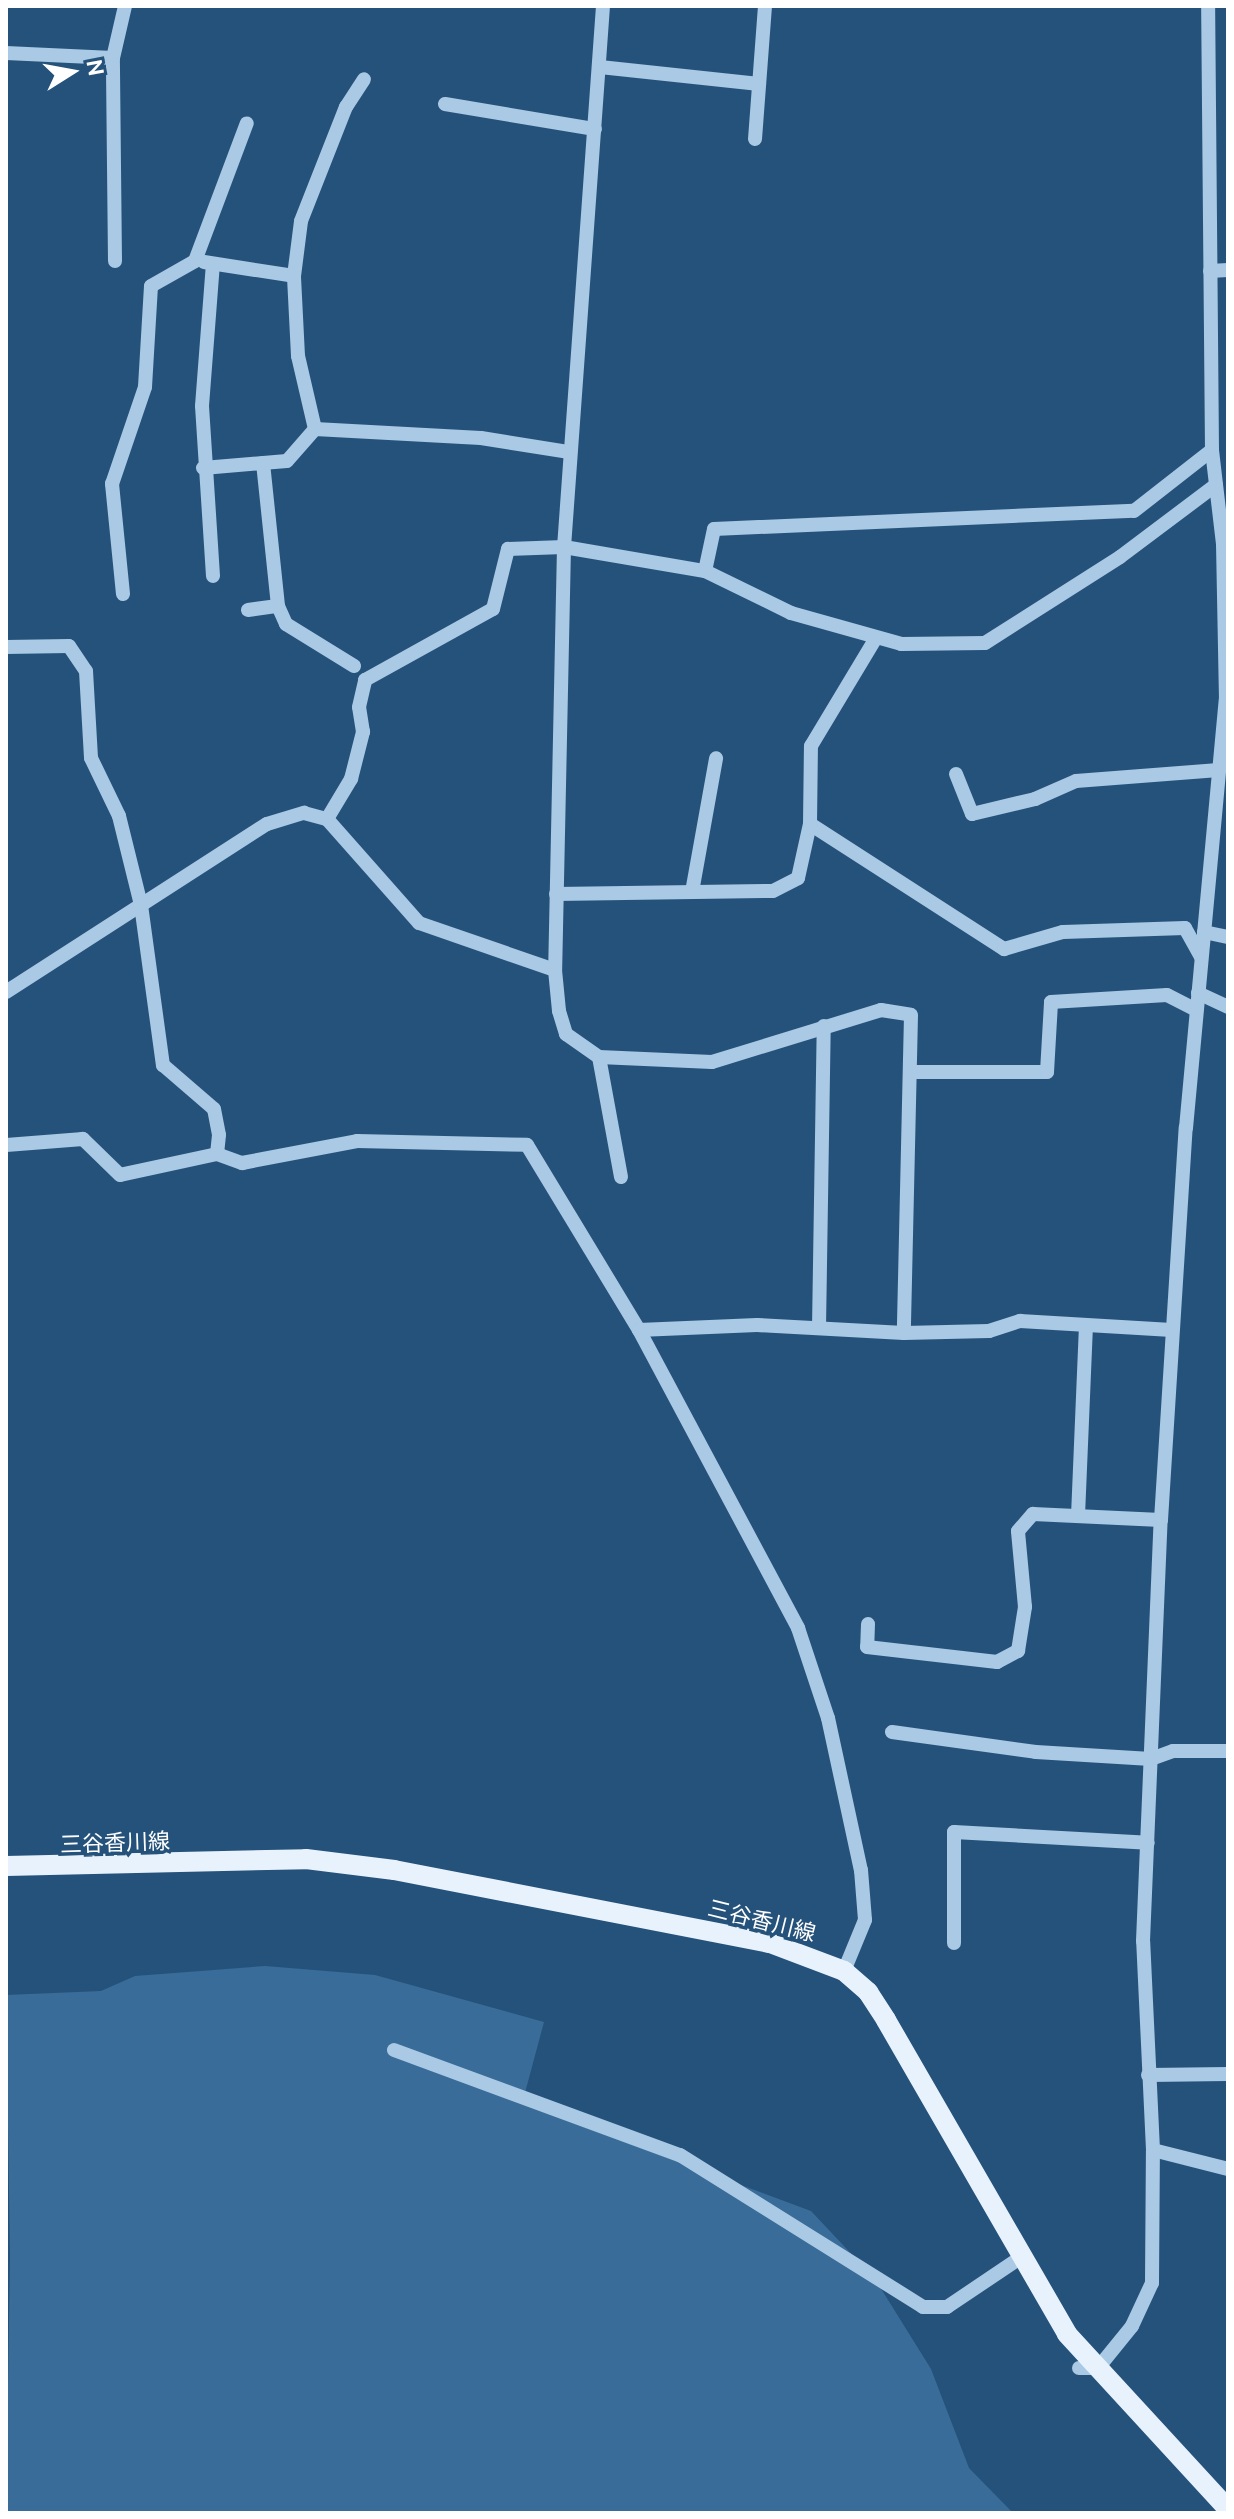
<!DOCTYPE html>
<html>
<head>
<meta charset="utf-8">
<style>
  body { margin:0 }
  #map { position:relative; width:1234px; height:2519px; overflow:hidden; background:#25527b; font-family:Ubuntu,"Noto Sans JP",sans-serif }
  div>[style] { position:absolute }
  .green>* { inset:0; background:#396c98 }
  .minor>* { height:14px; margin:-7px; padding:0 7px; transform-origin:7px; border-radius:7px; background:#a9c9e4 }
  .major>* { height:20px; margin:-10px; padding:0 10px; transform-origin:10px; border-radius:10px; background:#e8f2fc }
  span { translate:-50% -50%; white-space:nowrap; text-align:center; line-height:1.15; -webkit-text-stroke:7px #25527b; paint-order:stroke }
  .street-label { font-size:22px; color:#fff }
  .frame { position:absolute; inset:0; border:8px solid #fff; pointer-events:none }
  .north { position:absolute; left:32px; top:32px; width:80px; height:80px; -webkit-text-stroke:6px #25527b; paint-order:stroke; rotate:79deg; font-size:22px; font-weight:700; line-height:32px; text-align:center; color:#fff }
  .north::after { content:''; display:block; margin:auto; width:28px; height:36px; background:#fff; clip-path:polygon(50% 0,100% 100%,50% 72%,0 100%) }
</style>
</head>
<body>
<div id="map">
  <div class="green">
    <i style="clip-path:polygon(265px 1966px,375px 1975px,544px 2022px,522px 2104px,811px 2211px,875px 2279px,931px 2369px,969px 2468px,1013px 2513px,6px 2513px,10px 2257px,6px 1995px,101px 1991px,135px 1976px)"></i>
  </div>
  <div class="minor">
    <i style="left:603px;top:6px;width:542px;rotate:94.12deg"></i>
    <i style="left:564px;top:547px;width:423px;rotate:91.2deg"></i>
    <i style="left:555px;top:970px;width:41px;rotate:84.4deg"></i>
    <i style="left:559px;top:1011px;width:24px;rotate:73deg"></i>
    <i style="left:566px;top:1034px;width:40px;rotate:34.9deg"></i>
    <i style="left:599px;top:1057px;width:113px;rotate:2.5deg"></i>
    <i style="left:712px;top:1062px;width:177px;rotate:-17.1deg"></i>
    <i style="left:881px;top:1010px;width:30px;rotate:9deg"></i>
    <i style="left:911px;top:1015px;width:318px;rotate:91.3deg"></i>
    <i style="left:6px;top:53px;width:107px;rotate:2.7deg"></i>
    <i style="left:600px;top:67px;width:160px;rotate:6.1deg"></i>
    <i style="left:445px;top:104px;width:152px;rotate:9.5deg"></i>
    <i style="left:755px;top:139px;width:133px;rotate:-85.7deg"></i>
    <i style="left:115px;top:261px;width:203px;rotate:-90.6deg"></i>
    <i style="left:113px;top:58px;width:53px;rotate:-77deg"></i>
    <i style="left:204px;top:262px;width:91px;rotate:8.8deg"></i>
    <i style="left:1210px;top:271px;width:18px;rotate:-3deg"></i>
    <i style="left:315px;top:429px;width:75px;rotate:-103.1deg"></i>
    <i style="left:298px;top:356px;width:80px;rotate:-92.9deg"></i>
    <i style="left:294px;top:276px;width:55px;rotate:-82.7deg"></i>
    <i style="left:301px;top:221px;width:123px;rotate:-68.5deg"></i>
    <i style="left:346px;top:107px;width:33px;rotate:-57deg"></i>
    <i style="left:263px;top:463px;width:144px;rotate:84deg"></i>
    <i style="left:278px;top:606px;width:20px;rotate:66deg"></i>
    <i style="left:286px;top:624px;width:80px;rotate:31.7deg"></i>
    <i style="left:203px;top:468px;width:84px;rotate:-4.8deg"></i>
    <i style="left:287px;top:461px;width:43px;rotate:-48.8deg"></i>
    <i style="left:315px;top:429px;width:166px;rotate:3.1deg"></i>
    <i style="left:481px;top:438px;width:88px;rotate:9.1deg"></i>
    <i style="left:705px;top:571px;width:43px;rotate:-77.9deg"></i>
    <i style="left:714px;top:529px;width:420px;rotate:-2.5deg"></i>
    <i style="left:1134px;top:511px;width:99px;rotate:-38deg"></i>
    <i style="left:213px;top:576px;width:170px;rotate:-93.7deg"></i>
    <i style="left:202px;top:406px;width:142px;rotate:-85.6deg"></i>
    <i style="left:123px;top:594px;width:111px;rotate:-95.7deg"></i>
    <i style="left:112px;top:484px;width:102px;rotate:-71.2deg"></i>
    <i style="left:145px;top:387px;width:101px;rotate:-86.6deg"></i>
    <i style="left:151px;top:286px;width:51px;rotate:-29.6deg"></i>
    <i style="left:195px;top:261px;width:147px;rotate:-69.4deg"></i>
    <i style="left:248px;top:610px;width:30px;rotate:-8deg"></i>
    <i style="left:6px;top:647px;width:63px;rotate:-0.9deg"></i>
    <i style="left:69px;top:646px;width:30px;rotate:56deg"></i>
    <i style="left:86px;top:671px;width:87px;rotate:86.7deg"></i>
    <i style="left:91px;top:758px;width:64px;rotate:64.2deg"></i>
    <i style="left:119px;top:816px;width:92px;rotate:76.1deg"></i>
    <i style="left:141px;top:905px;width:162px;rotate:82.2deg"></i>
    <i style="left:163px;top:1065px;width:67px;rotate:40.8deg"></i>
    <i style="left:214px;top:1109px;width:26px;rotate:79deg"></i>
    <i style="left:219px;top:1135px;width:19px;rotate:96deg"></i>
    <i style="left:217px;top:1154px;width:99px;rotate:167.8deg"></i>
    <i style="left:120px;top:1175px;width:52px;rotate:-135.8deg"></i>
    <i style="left:83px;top:1139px;width:77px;rotate:175.5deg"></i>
    <i style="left:956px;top:774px;width:43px;rotate:68.2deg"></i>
    <i style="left:972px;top:814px;width:65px;rotate:-13.4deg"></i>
    <i style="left:1035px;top:799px;width:45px;rotate:-23.7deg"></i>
    <i style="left:1076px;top:781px;width:143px;rotate:-4.4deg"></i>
    <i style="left:327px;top:819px;width:47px;rotate:-59deg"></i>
    <i style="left:351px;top:779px;width:49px;rotate:-75.7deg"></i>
    <i style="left:363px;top:732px;width:25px;rotate:-99deg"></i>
    <i style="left:359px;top:707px;width:28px;rotate:-77deg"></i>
    <i style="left:365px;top:680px;width:146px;rotate:-29deg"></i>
    <i style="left:493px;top:609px;width:62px;rotate:-76deg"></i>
    <i style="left:508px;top:549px;width:56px;rotate:-2deg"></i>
    <i style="left:564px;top:547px;width:143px;rotate:9.7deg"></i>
    <i style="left:705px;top:571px;width:96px;rotate:26deg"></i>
    <i style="left:791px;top:613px;width:114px;rotate:15.7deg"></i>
    <i style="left:901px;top:644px;width:84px;rotate:-0.7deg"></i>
    <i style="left:985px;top:643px;width:160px;rotate:-32.5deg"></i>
    <i style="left:1120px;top:557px;width:120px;rotate:-36.9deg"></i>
    <i style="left:810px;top:824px;width:231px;rotate:32.8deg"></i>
    <i style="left:1004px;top:949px;width:61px;rotate:-16.1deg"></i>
    <i style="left:1063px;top:932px;width:122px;rotate:-1.9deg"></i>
    <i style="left:1185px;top:928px;width:33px;rotate:61deg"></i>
    <i style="left:692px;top:892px;width:136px;rotate:-79.8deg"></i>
    <i style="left:556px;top:894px;width:217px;rotate:-0.8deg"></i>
    <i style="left:773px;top:891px;width:28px;rotate:-27deg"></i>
    <i style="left:798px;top:878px;width:55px;rotate:-77.5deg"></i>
    <i style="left:810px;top:824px;width:78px;rotate:-89.3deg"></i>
    <i style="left:811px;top:746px;width:126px;rotate:-59deg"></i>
    <i style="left:1204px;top:932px;width:25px;rotate:12deg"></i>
    <i style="left:6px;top:992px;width:310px;rotate:-32.8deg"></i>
    <i style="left:267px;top:824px;width:39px;rotate:-17deg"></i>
    <i style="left:304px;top:813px;width:24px;rotate:15deg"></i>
    <i style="left:327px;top:819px;width:139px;rotate:48.5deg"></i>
    <i style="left:419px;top:923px;width:144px;rotate:19.1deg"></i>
    <i style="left:1198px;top:993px;width:33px;rotate:25deg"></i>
    <i style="left:599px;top:1057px;width:122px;rotate:79.6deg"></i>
    <i style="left:910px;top:1072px;width:137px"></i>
    <i style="left:1047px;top:1072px;width:70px;rotate:-86.7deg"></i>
    <i style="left:1051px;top:1002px;width:116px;rotate:-3.5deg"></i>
    <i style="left:1167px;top:995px;width:33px;rotate:27deg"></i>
    <i style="left:217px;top:1154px;width:27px;rotate:20deg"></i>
    <i style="left:242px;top:1163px;width:117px;rotate:-10.8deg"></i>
    <i style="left:357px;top:1141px;width:170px;rotate:1.3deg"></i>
    <i style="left:527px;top:1145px;width:216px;rotate:58.8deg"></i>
    <i style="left:639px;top:1330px;width:338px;rotate:61.9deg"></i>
    <i style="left:798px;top:1628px;width:95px;rotate:71.6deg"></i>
    <i style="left:828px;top:1718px;width:156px;rotate:77.8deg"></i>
    <i style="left:861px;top:1870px;width:50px;rotate:85.4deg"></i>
    <i style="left:865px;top:1920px;width:55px;rotate:112.4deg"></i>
    <i style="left:819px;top:1328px;width:302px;rotate:-89.1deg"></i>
    <i style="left:639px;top:1330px;width:118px;rotate:-2.4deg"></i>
    <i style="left:757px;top:1325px;width:147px;rotate:3.1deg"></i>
    <i style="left:904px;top:1333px;width:85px;rotate:-1.3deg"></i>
    <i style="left:989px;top:1331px;width:33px;rotate:-18deg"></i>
    <i style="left:1020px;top:1321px;width:152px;rotate:3.4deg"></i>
    <i style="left:1078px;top:1516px;width:190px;rotate:-87.6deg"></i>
    <i style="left:868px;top:1624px;width:23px;rotate:92deg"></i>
    <i style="left:867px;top:1647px;width:131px;rotate:6.6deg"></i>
    <i style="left:997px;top:1662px;width:24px;rotate:-28deg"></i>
    <i style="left:1018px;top:1651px;width:45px;rotate:-81deg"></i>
    <i style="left:1025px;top:1607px;width:76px;rotate:-95.3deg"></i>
    <i style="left:1018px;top:1531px;width:23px;rotate:-49deg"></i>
    <i style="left:1033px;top:1514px;width:128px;rotate:2.7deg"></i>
    <i style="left:892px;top:1732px;width:145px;rotate:7.9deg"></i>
    <i style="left:1036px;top:1752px;width:115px;rotate:3.5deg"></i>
    <i style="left:1151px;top:1759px;width:23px;rotate:-20deg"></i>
    <i style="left:1173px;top:1751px;width:55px"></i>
    <i style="left:954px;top:1943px;width:111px;rotate:-90deg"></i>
    <i style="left:954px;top:1832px;width:194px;rotate:3.2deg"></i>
    <i style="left:394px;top:2050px;width:305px;rotate:20.2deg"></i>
    <i style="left:680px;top:2155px;width:287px;rotate:32deg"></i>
    <i style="left:923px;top:2307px;width:24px"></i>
    <i style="left:947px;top:2307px;width:88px;rotate:-33.9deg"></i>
    <i style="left:1148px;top:2075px;width:80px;rotate:-0.7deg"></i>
    <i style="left:1153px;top:2150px;width:77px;rotate:14.2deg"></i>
    <i style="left:1079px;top:2368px;width:19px"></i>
    <i style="left:1098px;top:2368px;width:54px;rotate:-51deg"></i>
    <i style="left:1132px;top:2326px;width:47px;rotate:-65.1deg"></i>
    <i style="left:1152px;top:2283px;width:133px;rotate:-89.6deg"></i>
    <i style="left:1153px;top:2150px;width:209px;rotate:-92.7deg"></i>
    <i style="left:1143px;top:1941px;width:421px;rotate:-87.6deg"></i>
    <i style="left:1161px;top:1520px;width:393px;rotate:-86.4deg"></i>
    <i style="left:1186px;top:1128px;width:430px;rotate:-84.7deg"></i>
    <i style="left:1226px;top:700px;width:156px;rotate:-91.1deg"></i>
    <i style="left:1223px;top:544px;width:95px;rotate:-96.7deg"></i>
    <i style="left:1212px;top:450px;width:444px;rotate:-90.5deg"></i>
  </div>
  <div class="major">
    <i style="left:6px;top:1866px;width:300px;rotate:-1.3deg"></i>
    <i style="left:306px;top:1859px;width:89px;rotate:7.1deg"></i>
    <i style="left:394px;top:1870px;width:383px;rotate:11deg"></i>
    <i style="left:770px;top:1943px;width:79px;rotate:20.7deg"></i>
    <i style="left:844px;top:1971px;width:32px;rotate:41deg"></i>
    <i style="left:868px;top:1992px;width:33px;rotate:57deg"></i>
    <i style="left:886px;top:2020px;width:362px;rotate:60deg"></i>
    <i style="left:1067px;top:2334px;width:238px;rotate:47.4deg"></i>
  </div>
  <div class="street-label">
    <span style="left:115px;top:1842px;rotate:-2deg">三谷香川線</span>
    <span style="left:762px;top:1920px;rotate:14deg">三谷香川線</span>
  </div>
  <div class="frame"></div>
  <div class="north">N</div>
</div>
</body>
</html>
